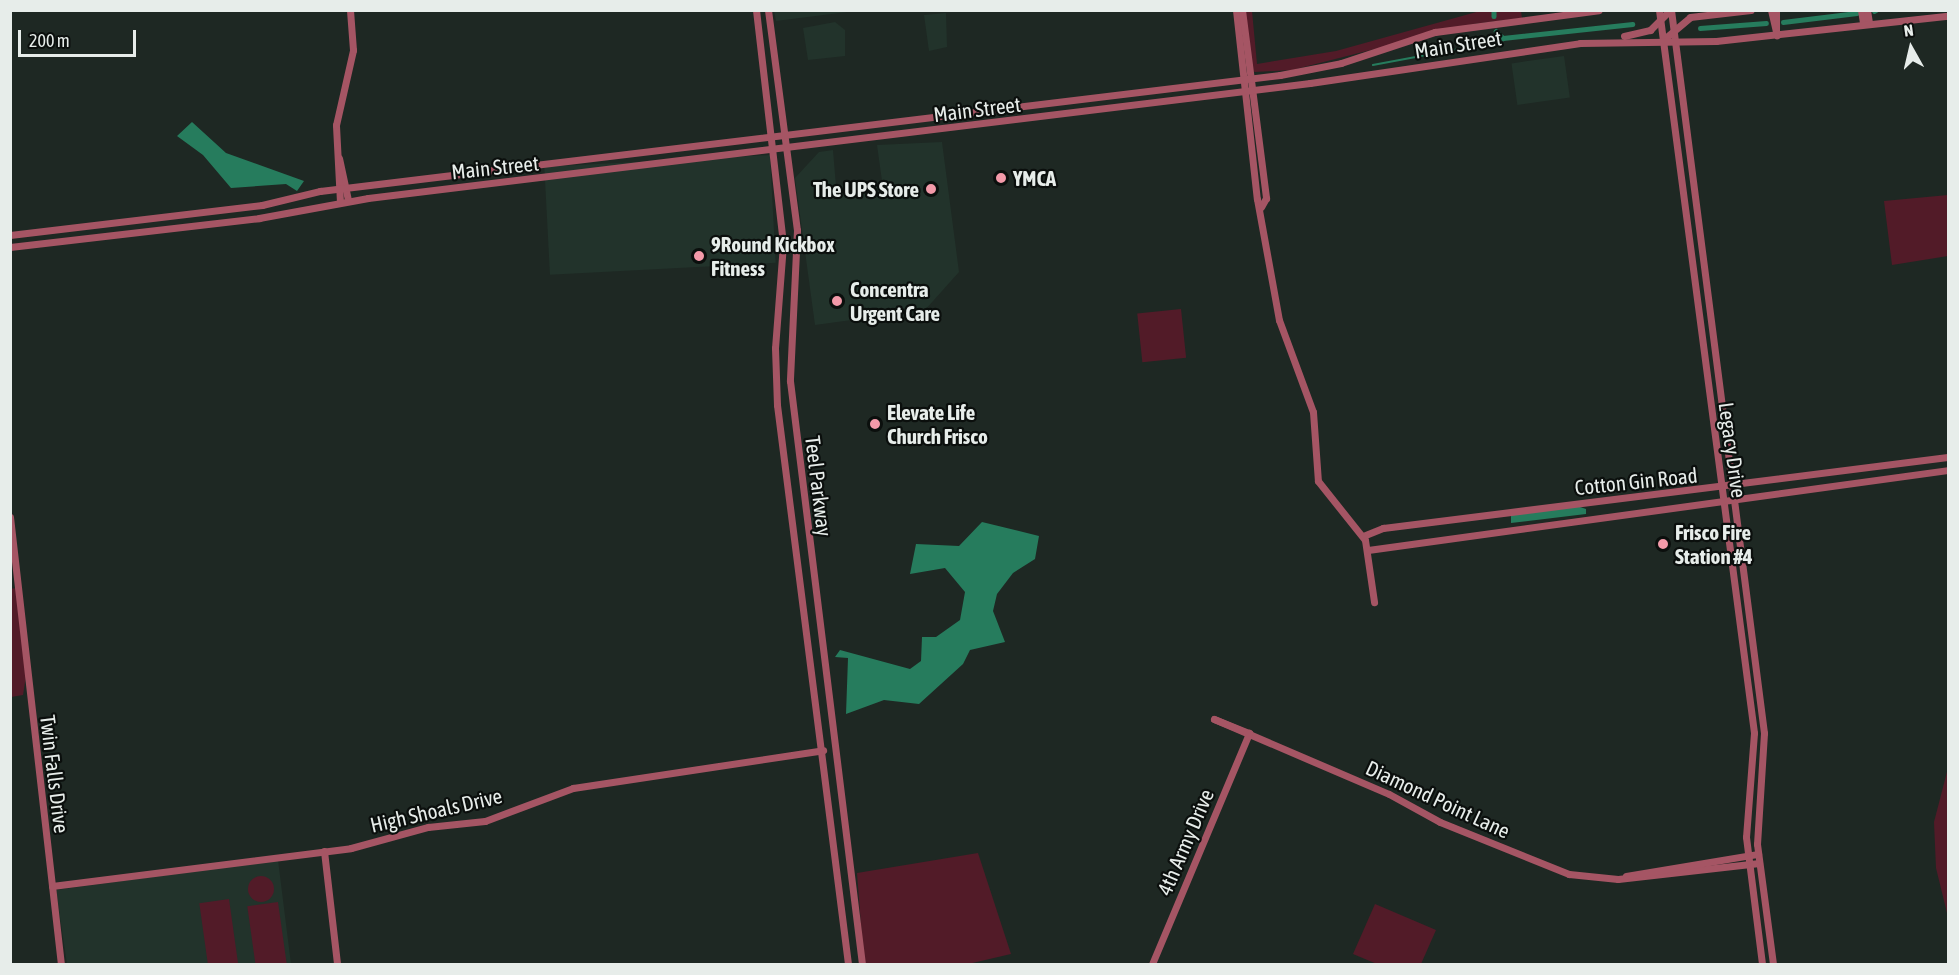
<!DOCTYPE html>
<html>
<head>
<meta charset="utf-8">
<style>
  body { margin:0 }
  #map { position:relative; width:1959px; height:975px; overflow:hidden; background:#1e2823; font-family:"Asap Condensed",sans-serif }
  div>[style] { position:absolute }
  .built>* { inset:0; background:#22332b; transform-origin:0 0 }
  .green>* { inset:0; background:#521b28; transform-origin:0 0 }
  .round { border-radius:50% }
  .water>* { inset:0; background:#267c5d }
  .stream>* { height:1.5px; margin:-0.75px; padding:0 0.75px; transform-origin:0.75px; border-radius:0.75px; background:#267c5d }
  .canal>* { height:4.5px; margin:-2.25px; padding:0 2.25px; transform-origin:2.25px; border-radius:2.25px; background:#267c5d }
  .secondary>* { height:7px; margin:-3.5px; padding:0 3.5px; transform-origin:3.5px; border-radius:3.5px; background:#a55564 }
  .dots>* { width:16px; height:16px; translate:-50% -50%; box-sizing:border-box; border:3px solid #0b0f0d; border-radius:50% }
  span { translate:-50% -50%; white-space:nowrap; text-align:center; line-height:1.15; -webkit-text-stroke:4.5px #0b0f0d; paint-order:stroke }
  .street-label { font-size:21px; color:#e7edea }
  .poi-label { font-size:21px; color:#e7edea; font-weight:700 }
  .left { translate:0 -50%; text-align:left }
  .right { translate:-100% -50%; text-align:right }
  .frame { position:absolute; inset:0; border:12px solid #e7edea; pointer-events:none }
  .north { position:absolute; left:1881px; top:18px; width:60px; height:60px; -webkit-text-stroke:4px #0b0f0d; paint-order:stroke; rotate:352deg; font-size:16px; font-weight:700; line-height:24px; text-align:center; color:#e7edea }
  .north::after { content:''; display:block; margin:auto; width:21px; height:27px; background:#e7edea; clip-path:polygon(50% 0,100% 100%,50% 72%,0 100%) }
  .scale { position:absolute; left:18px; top:30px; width:118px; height:27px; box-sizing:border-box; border:3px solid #e7edea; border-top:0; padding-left:8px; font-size:18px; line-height:21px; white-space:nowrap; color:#e7edea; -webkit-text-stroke:4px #0b0f0d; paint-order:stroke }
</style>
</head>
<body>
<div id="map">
  <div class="built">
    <i style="clip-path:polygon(774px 11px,774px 10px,855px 11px,776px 21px)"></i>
    <i style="clip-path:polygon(946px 13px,947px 47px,929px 51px,924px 15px)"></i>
    <i style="clip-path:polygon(835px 22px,845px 30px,845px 56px,808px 60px,803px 28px)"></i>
    <i style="left:1564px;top:56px;width:42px;height:53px;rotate:82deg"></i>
    <i style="clip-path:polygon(942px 142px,959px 272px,925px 310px,815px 325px,795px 178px,819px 152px,833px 150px,836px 186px,882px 181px,877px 145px)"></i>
    <i style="left:770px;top:155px;width:108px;height:226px;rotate:87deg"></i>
    <i style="clip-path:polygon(278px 860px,291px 964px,67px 964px,56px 890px)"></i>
  </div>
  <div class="green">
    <i style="clip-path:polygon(1245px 11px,1252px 11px,1257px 64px,1336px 51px,1480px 11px,1521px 11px,1522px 18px,1473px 24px,1292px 70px,1255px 72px,1250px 70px)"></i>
    <i style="clip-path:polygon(1948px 195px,1948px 256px,1892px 265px,1884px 201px)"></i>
    <i style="left:1181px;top:309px;width:49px;height:44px;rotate:84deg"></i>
    <i style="clip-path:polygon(16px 588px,26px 676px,23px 695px,11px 697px,10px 589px)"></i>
    <i style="clip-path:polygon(1948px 768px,1948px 917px,1936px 868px,1934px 822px)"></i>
    <i style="clip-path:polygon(978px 853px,1011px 954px,968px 964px,864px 964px,857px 873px)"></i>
    <i class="round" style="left:248px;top:876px;width:26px;height:26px"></i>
    <i style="left:229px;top:899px;width:66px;height:30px;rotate:82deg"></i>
    <i style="left:278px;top:902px;width:63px;height:31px;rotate:82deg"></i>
    <i style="clip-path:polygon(1375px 904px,1436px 930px,1421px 964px,1377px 964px,1353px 954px)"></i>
  </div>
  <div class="water">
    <i style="clip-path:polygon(192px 122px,226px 153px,304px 181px,297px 191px,286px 184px,231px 188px,203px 155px,177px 136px)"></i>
    <i style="clip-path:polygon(1577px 506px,1586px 509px,1586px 514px,1511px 523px,1511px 515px)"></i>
    <i style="clip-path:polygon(982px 522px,1039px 536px,1035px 559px,1013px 573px,997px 594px,993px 611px,1005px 642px,970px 650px,963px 664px,919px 704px,884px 700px,846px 714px,848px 658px,835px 657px,840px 650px,910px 669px,921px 661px,922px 637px,936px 637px,960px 620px,965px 592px,945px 568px,910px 574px,916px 544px,959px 546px)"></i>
  </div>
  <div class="stream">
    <i style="left:1373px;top:65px;width:114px;rotate:-10.6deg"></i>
    <i style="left:1485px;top:44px;width:14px;rotate:-34deg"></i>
  </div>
  <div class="canal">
    <i style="left:1494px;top:10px;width:6px;rotate:90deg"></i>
    <i style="left:1874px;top:11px;width:2px;rotate:-27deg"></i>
    <i style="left:1783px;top:22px;width:74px;rotate:-7deg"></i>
    <i style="left:1700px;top:28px;width:66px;rotate:-4.3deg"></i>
    <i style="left:1496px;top:31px;width:10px;rotate:45deg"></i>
    <i style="left:1503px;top:38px;width:130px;rotate:-6.2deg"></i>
  </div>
  <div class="secondary">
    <i style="left:756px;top:10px;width:236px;rotate:83.4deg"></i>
    <i style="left:783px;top:244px;width:104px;rotate:94.4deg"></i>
    <i style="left:775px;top:348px;width:57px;rotate:88deg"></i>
    <i style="left:777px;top:405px;width:563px;rotate:82.76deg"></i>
    <i style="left:768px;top:10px;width:222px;rotate:82.5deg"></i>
    <i style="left:797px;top:230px;width:151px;rotate:92.7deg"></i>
    <i style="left:790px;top:381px;width:587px;rotate:82.96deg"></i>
    <i style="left:1236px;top:10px;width:190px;rotate:83.7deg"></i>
    <i style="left:1257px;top:199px;width:123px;rotate:79.7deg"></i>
    <i style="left:1279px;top:320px;width:98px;rotate:69.7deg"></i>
    <i style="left:1313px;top:412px;width:69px;rotate:85.9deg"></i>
    <i style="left:1318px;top:481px;width:75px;rotate:51.5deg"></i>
    <i style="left:1365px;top:540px;width:63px;rotate:81.7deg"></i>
    <i style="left:1242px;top:10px;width:190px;rotate:82.7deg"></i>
    <i style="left:1266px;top:198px;width:10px;rotate:119deg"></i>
    <i style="left:1659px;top:10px;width:729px;rotate:82.51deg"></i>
    <i style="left:1754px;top:733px;width:104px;rotate:94.4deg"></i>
    <i style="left:1746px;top:837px;width:128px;rotate:82.8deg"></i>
    <i style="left:1671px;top:10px;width:729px;rotate:82.67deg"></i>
    <i style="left:1764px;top:733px;width:111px;rotate:93.6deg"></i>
    <i style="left:1757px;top:844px;width:121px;rotate:82.4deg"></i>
    <i style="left:1771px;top:10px;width:26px;rotate:77deg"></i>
    <i style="left:1776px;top:10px;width:21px;rotate:90deg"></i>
    <i style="left:1861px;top:10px;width:13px;rotate:81deg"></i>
    <i style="left:1867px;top:10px;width:13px;rotate:81deg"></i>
    <i style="left:1624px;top:36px;width:27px;rotate:-13deg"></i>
    <i style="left:1650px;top:30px;width:28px;rotate:-45deg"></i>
    <i style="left:1663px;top:40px;width:35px;rotate:-40deg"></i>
    <i style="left:1690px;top:17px;width:61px;rotate:-6.5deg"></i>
    <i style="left:339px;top:158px;width:43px;rotate:77.9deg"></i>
    <i style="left:340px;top:202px;width:77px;rotate:-93deg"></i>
    <i style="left:336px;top:125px;width:77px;rotate:-77.2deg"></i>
    <i style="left:353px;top:50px;width:40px;rotate:-94.3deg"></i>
    <i style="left:10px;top:235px;width:254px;rotate:-6.8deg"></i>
    <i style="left:262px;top:205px;width:60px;rotate:-13.6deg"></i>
    <i style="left:320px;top:191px;width:967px;rotate:-6.89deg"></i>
    <i style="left:1280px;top:75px;width:62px;rotate:-11.1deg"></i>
    <i style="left:1341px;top:63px;width:99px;rotate:-18.3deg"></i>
    <i style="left:1435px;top:32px;width:165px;rotate:-7.6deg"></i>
    <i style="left:10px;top:247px;width:251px;rotate:-6.6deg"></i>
    <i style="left:259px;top:218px;width:111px;rotate:-10.4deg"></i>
    <i style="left:368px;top:198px;width:949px;rotate:-6.96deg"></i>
    <i style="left:1310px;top:83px;width:273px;rotate:-8.4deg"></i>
    <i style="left:1580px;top:43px;width:136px;rotate:-0.8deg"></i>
    <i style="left:1716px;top:41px;width:233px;rotate:-6.2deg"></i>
    <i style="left:10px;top:517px;width:450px;rotate:83.5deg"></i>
    <i style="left:1363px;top:536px;width:22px;rotate:-22deg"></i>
    <i style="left:1383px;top:528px;width:569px;rotate:-7.16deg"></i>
    <i style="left:1368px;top:550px;width:585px;rotate:-7.85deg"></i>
    <i style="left:1214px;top:719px;width:190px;rotate:23.2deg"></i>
    <i style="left:1389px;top:794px;width:58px;rotate:28.8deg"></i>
    <i style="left:1440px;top:822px;width:139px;rotate:22deg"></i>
    <i style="left:1569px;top:874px;width:49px;rotate:5.8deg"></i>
    <i style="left:1618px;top:879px;width:142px;rotate:-6.5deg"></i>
    <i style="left:1214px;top:719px;width:38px;rotate:22deg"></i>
    <i style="left:324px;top:851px;width:114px;rotate:83.4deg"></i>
    <i style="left:1626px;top:876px;width:134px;rotate:-9.5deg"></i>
    <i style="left:52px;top:886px;width:301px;rotate:-7.2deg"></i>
    <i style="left:351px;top:848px;width:80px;rotate:-15.3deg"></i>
    <i style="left:428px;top:827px;width:57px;rotate:-6deg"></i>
    <i style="left:485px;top:821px;width:94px;rotate:-20.6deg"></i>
    <i style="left:573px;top:788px;width:253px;rotate:-8.6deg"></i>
    <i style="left:1152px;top:964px;width:251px;rotate:-67.2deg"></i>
  </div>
  <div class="dots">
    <i style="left:1001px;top:178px;background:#f39aa9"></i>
    <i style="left:931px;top:189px;background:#f39aa9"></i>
    <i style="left:699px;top:256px;background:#f39aa9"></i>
    <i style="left:837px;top:301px;background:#f39aa9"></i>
    <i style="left:875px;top:424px;background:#f39aa9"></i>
    <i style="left:1663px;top:544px;background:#f39aa9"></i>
  </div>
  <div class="street-label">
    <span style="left:1458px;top:44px;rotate:-9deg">Main Street</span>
    <span style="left:977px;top:109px;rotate:-7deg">Main Street</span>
    <span style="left:495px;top:167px;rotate:-6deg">Main Street</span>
    <span style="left:1733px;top:450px;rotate:82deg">Legacy Drive</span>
    <span style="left:1636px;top:481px;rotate:-6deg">Cotton Gin Road</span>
    <span style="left:819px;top:486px;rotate:83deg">Teel Parkway</span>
    <span style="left:55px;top:774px;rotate:83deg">Twin Falls Drive</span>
    <span style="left:1438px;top:799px;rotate:25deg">Diamond Point Lane</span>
    <span style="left:436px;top:810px;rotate:-13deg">High Shoals Drive</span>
    <span style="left:1185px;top:842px;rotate:-67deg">4th Army Drive</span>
  </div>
  <div class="poi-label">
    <span class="left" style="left:1013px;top:178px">YMCA</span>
    <span class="right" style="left:919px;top:189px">The UPS Store</span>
    <span class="left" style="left:711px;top:256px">9Round Kickbox<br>Fitness</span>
    <span class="left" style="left:850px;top:301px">Concentra<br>Urgent Care</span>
    <span class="left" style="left:887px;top:424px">Elevate Life<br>Church Frisco</span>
    <span class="left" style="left:1675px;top:544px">Frisco Fire<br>Station #4</span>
  </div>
  <div class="frame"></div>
  <div class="north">N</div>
  <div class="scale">200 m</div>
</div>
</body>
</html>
